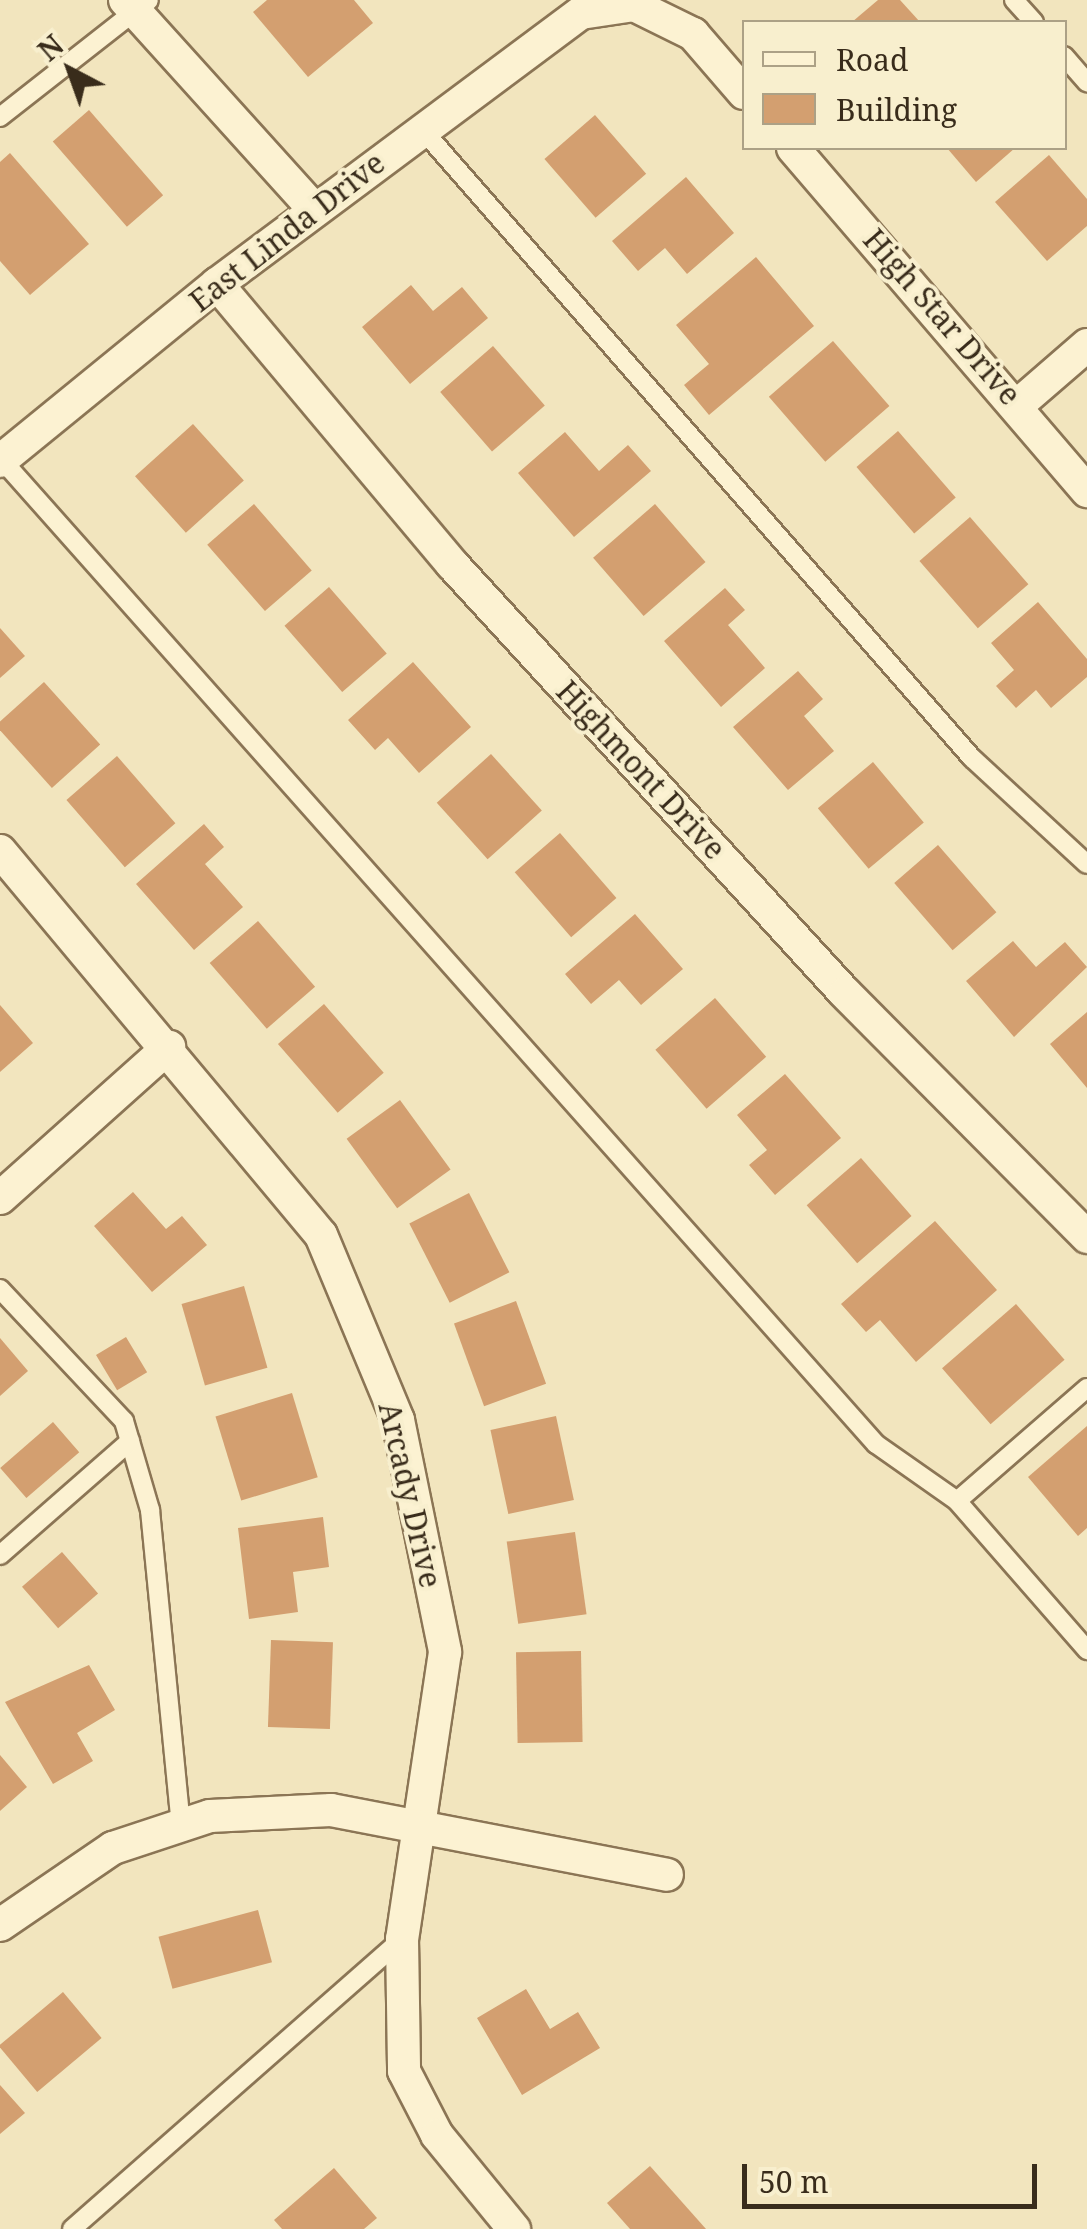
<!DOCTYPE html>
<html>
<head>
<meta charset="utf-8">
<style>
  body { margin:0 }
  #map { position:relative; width:1087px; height:2229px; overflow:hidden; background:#f2e5be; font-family:"Noto Serif",serif }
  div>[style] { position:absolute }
  .building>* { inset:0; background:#d39f70; transform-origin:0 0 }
  .roads { filter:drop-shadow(2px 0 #8b7555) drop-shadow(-2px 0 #8b7555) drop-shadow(0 2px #8b7555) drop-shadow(0 -2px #8b7555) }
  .lane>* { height:18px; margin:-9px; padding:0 9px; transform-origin:9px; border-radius:9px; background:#fcf2d2 }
  .street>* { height:32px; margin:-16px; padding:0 16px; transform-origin:16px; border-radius:16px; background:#fcf2d2 }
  span { translate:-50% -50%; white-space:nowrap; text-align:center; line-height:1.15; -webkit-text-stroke:8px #f8efce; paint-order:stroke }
  .street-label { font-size:30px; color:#392c1b }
  .legend { position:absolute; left:742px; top:20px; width:325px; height:130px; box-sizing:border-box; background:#f8efce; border:2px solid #aca186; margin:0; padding:12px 18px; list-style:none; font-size:30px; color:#392c1b }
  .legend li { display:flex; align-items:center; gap:20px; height:50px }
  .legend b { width:50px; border:2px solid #aca186 }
  .north { position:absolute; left:20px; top:20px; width:100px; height:100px; -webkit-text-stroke:8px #f8efce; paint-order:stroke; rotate:319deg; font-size:28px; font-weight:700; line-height:40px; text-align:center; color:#392c1b }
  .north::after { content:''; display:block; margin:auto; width:35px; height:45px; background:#392c1b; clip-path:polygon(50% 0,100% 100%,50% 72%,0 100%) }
  .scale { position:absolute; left:742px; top:2164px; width:295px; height:45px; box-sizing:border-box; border:5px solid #392c1b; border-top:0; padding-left:12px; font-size:30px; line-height:35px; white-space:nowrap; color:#392c1b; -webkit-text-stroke:8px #f8efce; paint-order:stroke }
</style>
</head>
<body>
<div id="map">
  <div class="building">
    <i style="clip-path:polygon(267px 0,354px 0,373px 23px,308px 77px,253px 12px)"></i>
    <i style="clip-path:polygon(878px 0,900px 0,920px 22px,852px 22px)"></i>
    <i style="left:89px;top:110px;width:113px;height:48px;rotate:49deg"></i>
    <i style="left:595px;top:115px;width:78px;height:67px;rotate:49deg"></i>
    <i style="clip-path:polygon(947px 148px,1015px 148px,976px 182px)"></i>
    <i style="clip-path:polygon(10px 153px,89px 244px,30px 295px,0 261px,0 162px)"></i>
    <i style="clip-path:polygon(1049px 155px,1087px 199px,1087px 226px,1047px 261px,995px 202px)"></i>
    <i style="clip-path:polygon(686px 177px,734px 233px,687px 274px,665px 248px,638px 271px,612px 241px)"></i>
    <i style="clip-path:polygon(756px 257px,814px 326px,709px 415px,684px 385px,709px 364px,676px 325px)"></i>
    <i style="clip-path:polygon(411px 285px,433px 311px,462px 287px,488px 318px,410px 384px,362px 327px)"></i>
    <i style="left:833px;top:341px;width:86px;height:85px;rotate:49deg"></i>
    <i style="left:493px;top:346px;width:79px;height:70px;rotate:49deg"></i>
    <i style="left:193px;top:424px;width:76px;height:78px;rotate:48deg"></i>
    <i style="left:898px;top:431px;width:88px;height:55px;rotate:49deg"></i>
    <i style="clip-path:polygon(565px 432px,599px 471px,628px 445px,651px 471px,574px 537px,518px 473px)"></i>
    <i style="left:254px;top:504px;width:88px;height:62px;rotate:49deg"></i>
    <i style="left:655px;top:504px;width:77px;height:82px;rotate:49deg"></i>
    <i style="left:970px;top:517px;width:89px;height:67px;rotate:49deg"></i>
    <i style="left:329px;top:587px;width:88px;height:59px;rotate:49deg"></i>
    <i style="clip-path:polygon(725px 588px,745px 610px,728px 625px,765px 668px,721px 707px,664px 641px)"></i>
    <i style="clip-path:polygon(1038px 602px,1087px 659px,1087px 677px,1051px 708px,1036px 690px,1016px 708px,996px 686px,1014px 670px,991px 643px)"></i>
    <i style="clip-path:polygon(0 628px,25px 656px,0 678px)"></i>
    <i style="clip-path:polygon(413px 662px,471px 727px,419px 773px,388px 738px,375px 750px,348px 720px)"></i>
    <i style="clip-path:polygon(798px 671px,823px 699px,804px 716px,834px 751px,788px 790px,733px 727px)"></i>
    <i style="left:44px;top:682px;width:84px;height:65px;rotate:48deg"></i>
    <i style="left:491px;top:754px;width:76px;height:73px;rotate:48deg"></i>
    <i style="left:117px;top:756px;width:89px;height:67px;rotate:49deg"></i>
    <i style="left:873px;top:762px;width:79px;height:72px;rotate:50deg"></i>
    <i style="clip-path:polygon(204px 824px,224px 847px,205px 864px,243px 907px,194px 950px,136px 884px)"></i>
    <i style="left:560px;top:833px;width:86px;height:60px;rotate:49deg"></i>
    <i style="left:938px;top:845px;width:89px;height:58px;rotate:49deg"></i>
    <i style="clip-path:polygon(635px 914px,683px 969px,641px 1005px,619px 980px,591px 1004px,565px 974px)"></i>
    <i style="left:258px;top:921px;width:87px;height:64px;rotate:49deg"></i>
    <i style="clip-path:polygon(1013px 941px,1036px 967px,1065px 942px,1087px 967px,1014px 1037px,966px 981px)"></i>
    <i style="left:715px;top:998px;width:78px;height:79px;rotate:49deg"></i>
    <i style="left:324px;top:1004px;width:91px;height:61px;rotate:49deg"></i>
    <i style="clip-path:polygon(0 1005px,33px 1043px,0 1072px)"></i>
    <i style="clip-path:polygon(1087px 1012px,1087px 1088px,1050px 1044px)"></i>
    <i style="clip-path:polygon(785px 1074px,841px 1138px,775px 1195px,749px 1165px,767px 1150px,737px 1115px)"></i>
    <i style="left:400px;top:1100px;width:86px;height:66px;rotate:54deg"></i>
    <i style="left:861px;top:1158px;width:77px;height:72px;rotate:49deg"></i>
    <i style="clip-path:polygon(133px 1192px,166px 1229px,182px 1216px,207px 1245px,152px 1292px,94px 1226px)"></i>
    <i style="left:469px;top:1193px;width:89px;height:67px;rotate:63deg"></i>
    <i style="clip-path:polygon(935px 1221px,997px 1290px,916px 1362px,880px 1320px,866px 1332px,841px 1304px)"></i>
    <i style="left:244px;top:1286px;width:85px;height:65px;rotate:74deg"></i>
    <i style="left:516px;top:1301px;width:88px;height:66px;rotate:70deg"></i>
    <i style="left:1016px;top:1304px;width:74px;height:98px;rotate:49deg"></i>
    <i style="left:126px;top:1337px;width:41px;height:35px;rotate:59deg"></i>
    <i style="clip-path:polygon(0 1338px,28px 1371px,0 1396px)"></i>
    <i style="left:292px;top:1393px;width:88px;height:80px;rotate:73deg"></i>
    <i style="left:556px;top:1416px;width:86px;height:67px;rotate:78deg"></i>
    <i style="left:53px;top:1422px;width:40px;height:70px;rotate:49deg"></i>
    <i style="clip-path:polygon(1087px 1426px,1087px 1528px,1078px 1536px,1028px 1477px)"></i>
    <i style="clip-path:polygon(323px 1517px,329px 1567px,293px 1572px,298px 1612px,249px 1619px,238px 1528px)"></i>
    <i style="left:575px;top:1532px;width:83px;height:69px;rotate:82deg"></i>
    <i style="left:62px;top:1552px;width:55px;height:53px;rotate:49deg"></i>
    <i style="left:271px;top:1640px;width:62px;height:87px;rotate:2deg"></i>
    <i style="left:581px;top:1651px;width:91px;height:65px;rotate:89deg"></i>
    <i style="clip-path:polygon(89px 1665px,115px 1710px,77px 1733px,93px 1761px,53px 1784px,5px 1702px)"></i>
    <i style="clip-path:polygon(0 1755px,27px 1787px,0 1811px)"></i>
    <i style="left:258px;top:1910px;width:54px;height:103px;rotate:75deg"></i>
    <i style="clip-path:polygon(526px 1989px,550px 2029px,578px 2012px,600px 2048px,522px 2095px,477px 2018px)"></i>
    <i style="left:63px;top:1992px;width:60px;height:84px;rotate:50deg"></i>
    <i style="clip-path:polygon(0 2085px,25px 2113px,0 2134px)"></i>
    <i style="clip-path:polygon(650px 2166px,706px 2229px,630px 2229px,607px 2203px)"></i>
    <i style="clip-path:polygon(334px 2168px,377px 2218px,364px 2229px,282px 2229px,274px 2220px)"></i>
  </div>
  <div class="roads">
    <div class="lane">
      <i style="left:1014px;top:0;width:30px;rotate:48deg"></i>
      <i style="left:1064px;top:56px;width:35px;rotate:49deg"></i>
      <i style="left:0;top:117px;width:189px;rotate:-38.1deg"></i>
      <i style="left:421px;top:128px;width:837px;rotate:48.83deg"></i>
      <i style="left:972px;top:758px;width:156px;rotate:42.7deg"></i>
      <i style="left:2px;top:460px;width:1316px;rotate:48.39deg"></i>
      <i style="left:876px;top:1444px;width:99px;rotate:35.1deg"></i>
      <i style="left:0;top:1289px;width:181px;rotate:46.8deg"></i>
      <i style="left:124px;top:1421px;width:93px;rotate:73.7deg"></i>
      <i style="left:150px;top:1510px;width:318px;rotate:84.4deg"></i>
      <i style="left:1087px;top:1388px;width:172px;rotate:139deg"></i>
      <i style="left:957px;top:1501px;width:198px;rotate:48.9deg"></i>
      <i style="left:0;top:1555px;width:173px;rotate:-41.2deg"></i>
      <i style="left:72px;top:2229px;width:439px;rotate:-41.3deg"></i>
    </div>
    <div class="street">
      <i style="left:125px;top:0;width:282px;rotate:47.9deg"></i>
      <i style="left:793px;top:148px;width:452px;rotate:49.4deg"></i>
      <i style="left:217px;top:284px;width:366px;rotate:50deg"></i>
      <i style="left:452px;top:564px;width:582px;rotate:47.51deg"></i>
      <i style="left:845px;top:993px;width:344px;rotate:45.2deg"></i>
      <i style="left:1019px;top:404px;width:90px;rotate:-40.9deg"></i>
      <i style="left:0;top:461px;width:280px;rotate:-39.2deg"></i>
      <i style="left:217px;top:284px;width:454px;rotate:-36.7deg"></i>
      <i style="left:581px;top:13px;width:54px;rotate:-8.6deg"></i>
      <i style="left:634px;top:5px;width:66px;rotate:26.2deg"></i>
      <i style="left:693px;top:34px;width:78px;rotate:49.2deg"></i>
      <i style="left:0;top:851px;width:500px;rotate:50.11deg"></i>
      <i style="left:321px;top:1235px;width:200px;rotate:67.4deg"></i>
      <i style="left:398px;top:1420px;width:237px;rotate:78.5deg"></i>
      <i style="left:445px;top:1652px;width:290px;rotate:98.5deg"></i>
      <i style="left:402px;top:1939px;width:132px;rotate:89.1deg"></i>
      <i style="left:404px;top:2071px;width:72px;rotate:62.7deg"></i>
      <i style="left:437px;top:2135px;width:122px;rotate:50.7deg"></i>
      <i style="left:0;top:1198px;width:227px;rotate:-41.8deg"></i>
      <i style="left:0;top:1925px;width:137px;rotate:-34.3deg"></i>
      <i style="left:113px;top:1848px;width:102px;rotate:-18.3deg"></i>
      <i style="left:210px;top:1816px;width:121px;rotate:-2.8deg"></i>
      <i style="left:331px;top:1810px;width:342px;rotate:10.9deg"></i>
    </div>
  </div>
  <div class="street-label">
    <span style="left:287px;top:232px;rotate:-38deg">East Linda Drive</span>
    <span style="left:942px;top:317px;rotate:49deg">High Star Drive</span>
    <span style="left:641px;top:770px;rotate:47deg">Highmont Drive</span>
    <span style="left:410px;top:1495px;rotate:77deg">Arcady Drive</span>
  </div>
  <ul class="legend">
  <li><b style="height:12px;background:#fcf2d2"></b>Road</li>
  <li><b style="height:28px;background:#d39f70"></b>Building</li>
  </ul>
  <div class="north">N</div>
  <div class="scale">50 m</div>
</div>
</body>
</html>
